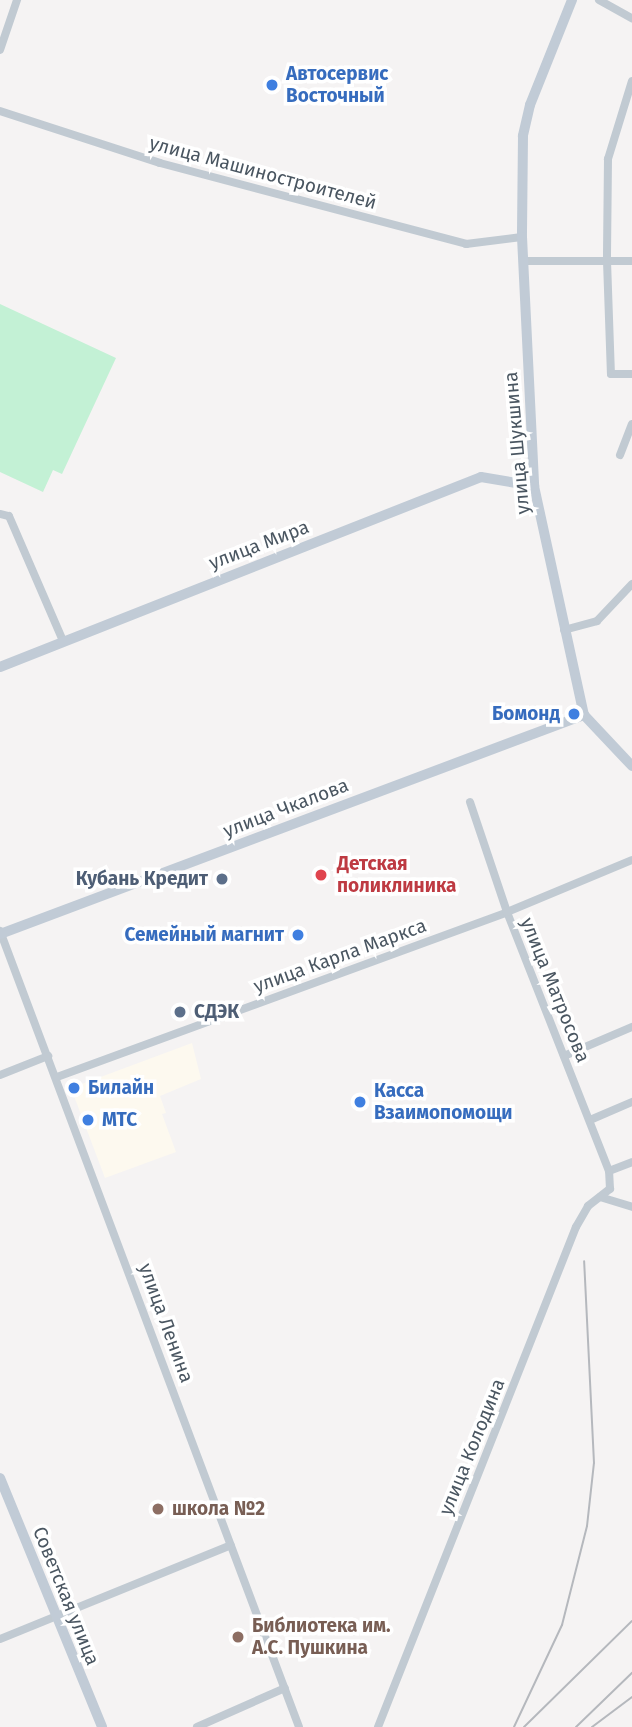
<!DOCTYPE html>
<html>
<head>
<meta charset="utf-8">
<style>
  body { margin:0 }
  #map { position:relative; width:632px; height:1727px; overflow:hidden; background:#f5f3f3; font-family:"Fira Sans",sans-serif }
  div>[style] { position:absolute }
  .commercial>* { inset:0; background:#fdf9ef }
  .green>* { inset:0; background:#c3f1d5 }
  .street>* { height:8px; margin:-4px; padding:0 4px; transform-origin:4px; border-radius:4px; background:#c1cad2 }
  .secondary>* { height:10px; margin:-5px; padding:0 5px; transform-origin:5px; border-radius:5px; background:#c1cbd6 }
  .rail>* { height:2px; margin:-1px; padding:0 1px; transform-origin:1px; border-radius:1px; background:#b5b8bd }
  .dots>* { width:19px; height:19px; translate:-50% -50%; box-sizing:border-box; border:4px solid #fff; border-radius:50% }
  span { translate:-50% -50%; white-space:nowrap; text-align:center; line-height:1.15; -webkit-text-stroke:7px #fff; paint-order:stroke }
  .shop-label { font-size:19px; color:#366cbe; font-weight:700 }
  .left { translate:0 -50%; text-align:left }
  .right { translate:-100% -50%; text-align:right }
  .street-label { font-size:19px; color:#4a5661 }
  .health-label { font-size:19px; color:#be3a42; font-weight:700 }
  .service-label { font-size:19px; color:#4e5e75; font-weight:700 }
  .education-label { font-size:19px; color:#785e54; font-weight:700 }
</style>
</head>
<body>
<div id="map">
  <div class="commercial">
    <i style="clip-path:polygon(192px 1043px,201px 1079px,160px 1096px,166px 1113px,162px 1114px,176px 1152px,105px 1178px,71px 1088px)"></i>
  </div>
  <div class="green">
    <i style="clip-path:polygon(0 304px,116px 358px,62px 474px,53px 470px,43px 492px,0 472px)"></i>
  </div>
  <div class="street">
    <i style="left:599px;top:0;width:38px;rotate:29deg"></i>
    <i style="left:0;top:50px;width:53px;rotate:-71.2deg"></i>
    <i style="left:632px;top:81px;width:82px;rotate:107.1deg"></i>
    <i style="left:608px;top:159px;width:102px;rotate:90.6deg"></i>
    <i style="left:607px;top:261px;width:113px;rotate:88deg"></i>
    <i style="left:611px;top:374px;width:21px"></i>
    <i style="left:0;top:111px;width:168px;rotate:18deg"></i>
    <i style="left:160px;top:163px;width:317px;rotate:14.8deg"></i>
    <i style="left:466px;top:244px;width:56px;rotate:-7.1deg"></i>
    <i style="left:523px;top:261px;width:109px"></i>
    <i style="left:620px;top:455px;width:33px;rotate:-69deg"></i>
    <i style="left:0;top:514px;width:9px;rotate:13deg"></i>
    <i style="left:9px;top:516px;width:136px;rotate:66.6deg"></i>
    <i style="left:564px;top:630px;width:34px;rotate:-15deg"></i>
    <i style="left:597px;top:621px;width:51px;rotate:-46.6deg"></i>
    <i style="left:0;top:931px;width:850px;rotate:69.41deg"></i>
    <i style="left:564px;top:1056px;width:74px;rotate:-23.1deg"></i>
    <i style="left:0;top:1075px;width:52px;rotate:-21.6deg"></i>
    <i style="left:57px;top:1077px;width:479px;rotate:-20.1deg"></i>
    <i style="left:507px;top:912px;width:135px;rotate:-22.6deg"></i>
    <i style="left:590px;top:1120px;width:46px;rotate:-23.2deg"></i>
    <i style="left:609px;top:1171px;width:25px;rotate:-21deg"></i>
    <i style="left:600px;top:1197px;width:34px;rotate:17deg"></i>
    <i style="left:0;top:1639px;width:249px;rotate:-22.1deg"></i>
    <i style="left:197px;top:1727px;width:96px;rotate:-23.9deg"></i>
    <i style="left:378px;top:1727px;width:538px;rotate:-68.4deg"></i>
    <i style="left:576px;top:1227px;width:24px;rotate:-60deg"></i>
    <i style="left:588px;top:1206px;width:28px;rotate:-38deg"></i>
    <i style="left:610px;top:1189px;width:18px;rotate:-93deg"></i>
    <i style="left:609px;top:1171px;width:278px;rotate:-111.5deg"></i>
    <i style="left:507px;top:912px;width:116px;rotate:-108.6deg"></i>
  </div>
  <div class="secondary">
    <i style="left:572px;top:0;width:113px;rotate:111.8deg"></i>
    <i style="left:530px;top:105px;width:32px;rotate:103deg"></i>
    <i style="left:523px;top:136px;width:101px;rotate:90.6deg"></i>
    <i style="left:522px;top:237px;width:249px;rotate:87.2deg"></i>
    <i style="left:534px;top:486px;width:234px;rotate:77.7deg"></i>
    <i style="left:584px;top:715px;width:70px;rotate:46.7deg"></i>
    <i style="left:0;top:667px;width:517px;rotate:-21.55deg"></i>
    <i style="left:481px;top:477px;width:54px;rotate:9.6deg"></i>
    <i style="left:0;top:934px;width:624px;rotate:-20.56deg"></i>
    <i style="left:0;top:1478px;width:269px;rotate:67.7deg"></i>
  </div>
  <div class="rail">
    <i style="left:514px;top:1727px;width:113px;rotate:-64.8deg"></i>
    <i style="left:562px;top:1625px;width:102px;rotate:-75.8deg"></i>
    <i style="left:587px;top:1526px;width:63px;rotate:-83.7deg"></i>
    <i style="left:594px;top:1463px;width:202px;rotate:-92.8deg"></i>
    <i style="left:524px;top:1727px;width:151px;rotate:-44.5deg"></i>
    <i style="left:576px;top:1727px;width:78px;rotate:-44deg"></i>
    <i style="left:592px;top:1727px;width:50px;rotate:-36.9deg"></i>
  </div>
  <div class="dots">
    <i style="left:272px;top:85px;background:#3f7fe0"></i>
    <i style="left:574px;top:714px;background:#3f7fe0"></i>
    <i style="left:321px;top:875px;background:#e0444e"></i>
    <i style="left:222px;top:879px;background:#5c6f8a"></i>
    <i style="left:298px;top:935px;background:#3f7fe0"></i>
    <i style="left:180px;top:1012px;background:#5c6f8a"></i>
    <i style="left:74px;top:1088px;background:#3f7fe0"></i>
    <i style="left:360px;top:1102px;background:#3f7fe0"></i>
    <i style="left:88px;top:1120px;background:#3f7fe0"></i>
    <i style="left:158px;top:1509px;background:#8d6e63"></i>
    <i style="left:238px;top:1637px;background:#8d6e63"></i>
  </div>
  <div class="shop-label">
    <span class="left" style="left:286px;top:85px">Автосервис<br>Восточный</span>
    <span class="right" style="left:560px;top:714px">Бомонд</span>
    <span class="right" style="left:284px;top:935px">Семейный магнит</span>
    <span class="left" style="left:88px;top:1088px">Билайн</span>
    <span class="left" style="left:374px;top:1102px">Касса<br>Взаимопомощи</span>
    <span class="left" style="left:102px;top:1120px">МТС</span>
  </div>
  <div class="street-label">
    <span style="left:263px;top:173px;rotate:15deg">улица Машиностроителей</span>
    <span style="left:517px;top:443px;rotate:-95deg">улица Шукшина</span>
    <span style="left:259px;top:545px;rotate:-21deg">улица Мира</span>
    <span style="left:286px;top:808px;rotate:-21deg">улица Чкалова</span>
    <span style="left:340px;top:956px;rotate:-20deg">улица Карла Маркса</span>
    <span style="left:555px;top:990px;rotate:68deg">улица Матросова</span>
    <span style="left:166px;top:1323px;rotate:70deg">улица Ленина</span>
    <span style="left:472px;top:1447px;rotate:-68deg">улица Колодина</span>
    <span style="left:66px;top:1596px;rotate:68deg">Советская улица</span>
  </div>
  <div class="health-label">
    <span class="left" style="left:337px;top:875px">Детская<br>поликлиника</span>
  </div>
  <div class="service-label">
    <span class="right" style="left:208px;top:879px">Кубань Кредит</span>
    <span class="left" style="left:194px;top:1012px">СДЭК</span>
  </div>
  <div class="education-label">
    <span class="left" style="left:172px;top:1509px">школа №2</span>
    <span class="left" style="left:252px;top:1637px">Библиотека им.<br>А.С. Пушкина</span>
  </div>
</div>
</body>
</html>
